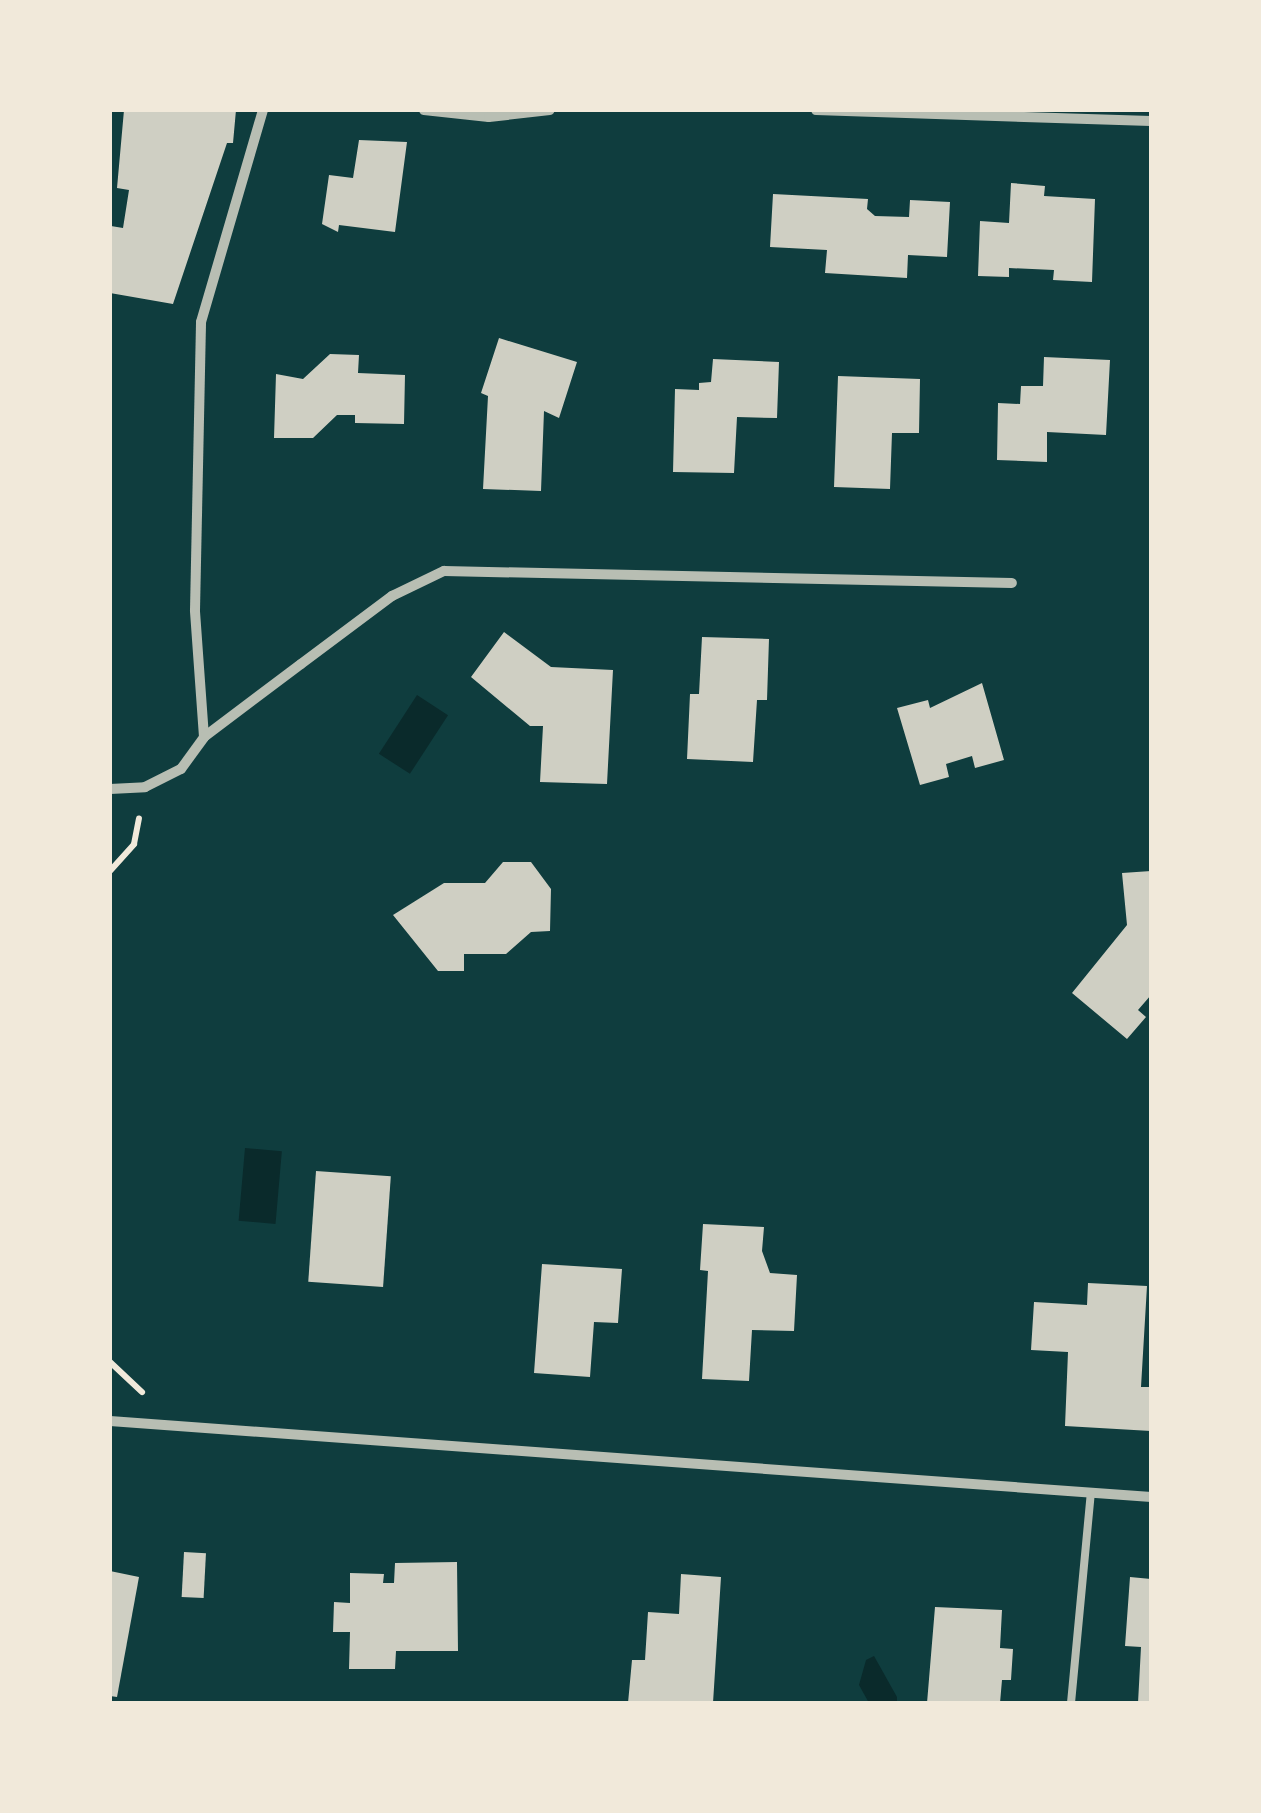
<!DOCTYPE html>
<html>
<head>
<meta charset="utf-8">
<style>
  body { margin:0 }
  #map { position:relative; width:1261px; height:1813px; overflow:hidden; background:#0f3d3e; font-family:Roboto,sans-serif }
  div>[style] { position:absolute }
  .water>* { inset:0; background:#0a2a2b; transform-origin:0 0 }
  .building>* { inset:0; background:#cfcfc3; transform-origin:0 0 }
  .path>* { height:6px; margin:-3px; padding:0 3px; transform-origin:3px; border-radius:3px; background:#f1e9da }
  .service>* { height:8px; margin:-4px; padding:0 4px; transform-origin:4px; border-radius:4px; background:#b8beb3 }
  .minor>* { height:10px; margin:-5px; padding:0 5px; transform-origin:5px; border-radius:5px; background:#b8beb3 }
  span { translate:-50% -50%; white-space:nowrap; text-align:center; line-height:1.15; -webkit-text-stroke:10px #f1e9da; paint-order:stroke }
  .frame { position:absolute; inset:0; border:112px solid #f1e9da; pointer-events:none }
</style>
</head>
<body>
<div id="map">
  <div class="water">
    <i style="left:417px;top:695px;width:37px;height:70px;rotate:33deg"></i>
    <i style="left:245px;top:1148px;width:37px;height:73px;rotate:5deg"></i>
    <i style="clip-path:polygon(874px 1656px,897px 1697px,897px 1703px,869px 1703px,859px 1685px,866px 1660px)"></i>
  </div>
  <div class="building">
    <i style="clip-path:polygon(124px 110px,236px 110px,233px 143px,227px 143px,173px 304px,110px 293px,111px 226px,123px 228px,129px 190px,117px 188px)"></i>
    <i style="clip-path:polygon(359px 140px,407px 142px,395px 232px,339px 225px,338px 232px,322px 224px,329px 175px,353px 178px)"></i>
    <i style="clip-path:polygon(1011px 183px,1045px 186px,1044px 196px,1095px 199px,1092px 282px,1053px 280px,1054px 270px,1009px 268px,1009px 277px,978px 276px,980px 221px,1009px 223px)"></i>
    <i style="clip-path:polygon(773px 194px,868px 199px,867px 209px,875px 216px,909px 217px,910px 200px,950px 202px,947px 257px,908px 255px,907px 278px,825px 273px,827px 250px,770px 247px)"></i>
    <i style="clip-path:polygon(499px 338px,577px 362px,559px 418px,544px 411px,541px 491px,483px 489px,488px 396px,481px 393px)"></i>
    <i style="clip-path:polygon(330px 354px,359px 355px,358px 373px,405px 375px,404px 424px,355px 423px,355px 415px,337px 415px,313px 438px,274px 438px,276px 374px,303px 379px)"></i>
    <i style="clip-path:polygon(1044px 357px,1110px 360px,1106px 435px,1047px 432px,1047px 462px,997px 460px,998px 403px,1020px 404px,1021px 386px,1043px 386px)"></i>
    <i style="clip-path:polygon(713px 359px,779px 362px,777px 418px,737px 417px,734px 473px,673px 472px,675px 389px,699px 390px,699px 383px,711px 382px)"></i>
    <i style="clip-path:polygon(838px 376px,920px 379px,919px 433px,892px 433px,890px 489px,834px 487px)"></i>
    <i style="clip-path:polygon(504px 632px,551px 667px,613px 670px,607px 784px,540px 782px,543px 726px,530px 726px,471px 677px)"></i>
    <i style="clip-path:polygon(702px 637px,769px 639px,767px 700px,757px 700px,753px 762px,687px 759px,690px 694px,699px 694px)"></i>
    <i style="clip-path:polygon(982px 683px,1004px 760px,975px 768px,972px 756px,946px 764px,949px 777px,920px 785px,897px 708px,928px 700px,930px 708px)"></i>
    <i style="clip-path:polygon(503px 862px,531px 862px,551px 889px,550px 931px,531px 932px,506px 954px,464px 954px,464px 971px,438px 971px,393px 915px,444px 883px,485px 883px)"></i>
    <i style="clip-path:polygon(1151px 871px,1151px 995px,1138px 1010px,1146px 1017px,1127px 1039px,1072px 993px,1127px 925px,1122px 873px)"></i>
    <i style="left:316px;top:1171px;width:75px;height:111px;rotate:4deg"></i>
    <i style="clip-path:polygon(703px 1224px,764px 1227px,762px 1251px,770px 1273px,797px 1275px,794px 1331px,752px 1330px,749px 1381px,702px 1379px,708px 1271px,700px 1270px)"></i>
    <i style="clip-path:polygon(542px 1264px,622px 1269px,618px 1323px,594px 1322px,590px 1377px,534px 1373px)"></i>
    <i style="clip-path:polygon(1088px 1283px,1147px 1286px,1141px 1387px,1151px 1387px,1151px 1431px,1065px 1426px,1068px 1352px,1031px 1350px,1034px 1302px,1087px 1305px)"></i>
    <i style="left:184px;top:1552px;width:22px;height:45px;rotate:3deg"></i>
    <i style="clip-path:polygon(457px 1562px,458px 1651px,396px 1651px,395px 1669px,349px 1669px,350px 1632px,333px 1632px,334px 1602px,350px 1603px,350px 1573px,384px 1574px,383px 1583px,394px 1583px,395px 1563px)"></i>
    <i style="clip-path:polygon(110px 1571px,139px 1577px,117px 1697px,110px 1696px)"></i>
    <i style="clip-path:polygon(681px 1574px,721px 1577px,713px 1703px,628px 1703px,632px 1660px,645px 1660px,648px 1612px,679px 1614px)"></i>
    <i style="clip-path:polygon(1130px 1577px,1151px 1579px,1151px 1703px,1138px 1703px,1141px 1647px,1125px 1646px)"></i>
    <i style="clip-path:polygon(935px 1607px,1002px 1610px,1000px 1648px,1013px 1649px,1011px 1680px,1002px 1680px,1000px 1703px,927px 1703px)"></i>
  </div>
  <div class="path">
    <i style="left:110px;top:871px;width:36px;rotate:-48deg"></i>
    <i style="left:134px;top:844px;width:26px;rotate:-79deg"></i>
    <i style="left:110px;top:1362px;width:44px;rotate:43.2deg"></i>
  </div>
  <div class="service">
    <i style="left:1071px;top:1703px;width:211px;rotate:-84.6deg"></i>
  </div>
  <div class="minor">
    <i style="left:424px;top:110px;width:65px;rotate:6.1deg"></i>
    <i style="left:489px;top:117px;width:61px;rotate:-6.5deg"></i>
    <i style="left:816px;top:110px;width:335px;rotate:1.9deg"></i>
    <i style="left:204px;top:737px;width:127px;rotate:-94.1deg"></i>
    <i style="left:195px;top:610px;width:288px;rotate:-88.8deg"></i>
    <i style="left:201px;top:322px;width:221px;rotate:-73.7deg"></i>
    <i style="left:110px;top:789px;width:35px;rotate:-3deg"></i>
    <i style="left:145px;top:787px;width:40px;rotate:-26.6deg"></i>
    <i style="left:181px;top:769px;width:39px;rotate:-54deg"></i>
    <i style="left:204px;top:737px;width:121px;rotate:-37deg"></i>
    <i style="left:301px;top:664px;width:114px;rotate:-36.8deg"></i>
    <i style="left:392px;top:596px;width:58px;rotate:-25.7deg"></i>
    <i style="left:444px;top:571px;width:568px;rotate:1.21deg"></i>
    <i style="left:110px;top:1421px;width:1044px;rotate:4.18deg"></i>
  </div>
  <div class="frame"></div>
</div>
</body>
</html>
